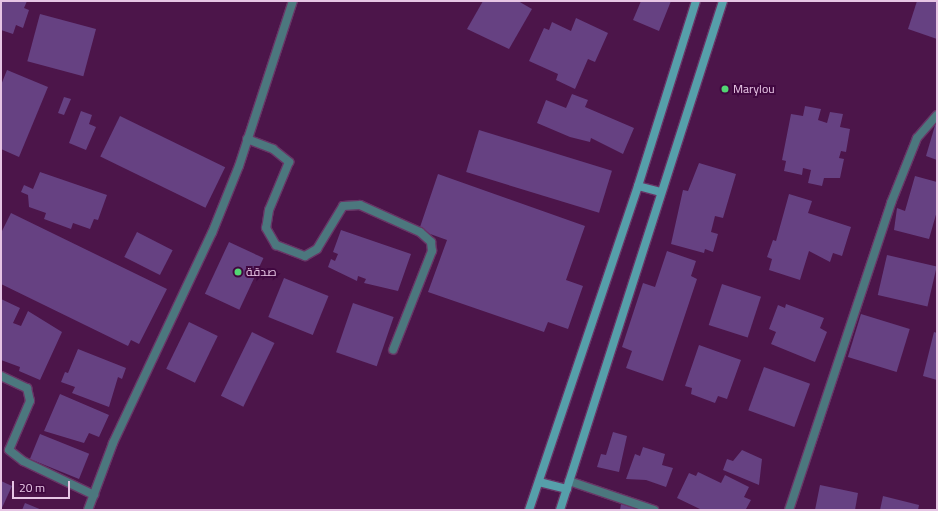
<!DOCTYPE html>
<html>
<head>
<meta charset="utf-8">
<style>
  body { margin:0 }
  #map { position:relative; width:938px; height:511px; overflow:hidden; background:#4c154a; font-family:Georgia,Cairo,serif }
  div>[style] { position:absolute }
  .building>* { inset:0; background:#664182; transform-origin:0 0 }
  .roads { filter:drop-shadow(1px 0 #683566) drop-shadow(-1px 0 #683566) drop-shadow(0 1px #683566) drop-shadow(0 -1px #683566) }
  .street>* { height:8px; margin:-4px; padding:0 4px; transform-origin:4px; border-radius:4px; background:#4c777e }
  .secondary>* { height:8px; margin:-4px; padding:0 4px; transform-origin:4px; border-radius:4px; background:#569faa }
  .dots>* { width:11px; height:11px; translate:-50% -50%; box-sizing:border-box; border:2px solid #400840; border-radius:50% }
  span { translate:-50% -50%; white-space:nowrap; text-align:center; line-height:1.15; -webkit-text-stroke:4px #400840; paint-order:stroke }
  .poi-label { font-size:12px; color:#e6c5e4 }
  .left { translate:0 -50%; text-align:left }
  .frame { position:absolute; inset:0; border:2px solid #e6c5e4; pointer-events:none }
  .scale { position:absolute; left:12px; top:481px; width:58px; height:18px; box-sizing:border-box; border:2px solid #e6c5e4; border-top:0; padding-left:5px; font-size:12px; line-height:14px; white-space:nowrap; color:#e6c5e4; -webkit-text-stroke:3px #400840; paint-order:stroke }
</style>
</head>
<body>
<div id="map">
  <div class="building">
    <i style="clip-path:polygon(1px 1px,27px 1px,24px 8px,29px 10px,23px 28px,16px 25px,13px 34px,1px 30px)"></i>
    <i style="clip-path:polygon(483px 1px,518px 1px,532px 9px,509px 49px,467px 29px)"></i>
    <i style="clip-path:polygon(641px 1px,671px 1px,659px 31px,633px 20px)"></i>
    <i style="clip-path:polygon(917px 1px,937px 1px,937px 39px,908px 29px)"></i>
    <i style="left:40px;top:14px;width:58px;height:49px;rotate:15deg"></i>
    <i style="clip-path:polygon(576px 18px,608px 33px,595px 62px,588px 59px,575px 89px,556px 80px,558px 74px,529px 61px,544px 28px,549px 30px,552px 22px,571px 31px)"></i>
    <i style="clip-path:polygon(7px 70px,48px 87px,19px 157px,1px 149px,1px 85px)"></i>
    <i style="clip-path:polygon(572px 94px,588px 100px,585px 107px,634px 128px,623px 154px,591px 138px,590px 142px,570px 137px,537px 123px,546px 100px,566px 108px)"></i>
    <i style="clip-path:polygon(64px 97px,71px 99px,64px 115px,58px 113px)"></i>
    <i style="clip-path:polygon(805px 106px,821px 109px,818px 120px,827px 123px,830px 112px,843px 114px,840px 127px,850px 129px,846px 152px,841px 151px,839px 158px,844px 159px,840px 178px,824px 178px,822px 186px,808px 183px,811px 170px,803px 168px,802px 175px,784px 171px,786px 161px,782px 160px,791px 114px,803px 116px)"></i>
    <i style="clip-path:polygon(81px 111px,92px 115px,89px 124px,96px 127px,86px 150px,69px 143px)"></i>
    <i style="left:120px;top:116px;width:117px;height:45px;rotate:26deg"></i>
    <i style="clip-path:polygon(936px 122px,937px 123px,937px 160px,926px 156px)"></i>
    <i style="left:479px;top:130px;width:139px;height:44px;rotate:17deg"></i>
    <i style="clip-path:polygon(699px 163px,736px 174px,723px 218px,715px 216px,711px 232px,718px 234px,713px 252px,705px 249px,704px 253px,671px 244px,683px 190px,688px 191px)"></i>
    <i style="clip-path:polygon(40px 172px,107px 195px,98px 220px,94px 219px,90px 229px,73px 223px,71px 229px,44px 219px,46px 213px,29px 207px,28px 195px,21px 192px,24px 185px,33px 189px)"></i>
    <i style="clip-path:polygon(438px 174px,585px 226px,566px 280px,583px 286px,568px 329px,548px 322px,544px 332px,428px 292px,447px 240px,419px 230px)"></i>
    <i style="clip-path:polygon(915px 176px,937px 182px,937px 211px,929px 239px,894px 230px,897px 208px,905px 211px)"></i>
    <i style="clip-path:polygon(789px 194px,812px 201px,808px 213px,851px 227px,842px 256px,833px 253px,830px 262px,809px 251px,800px 280px,769px 270px,772px 259px,767px 257px,773px 240px,776px 241px)"></i>
    <i style="clip-path:polygon(11px 213px,167px 289px,139px 344px,131px 340px,128px 346px,1px 284px,1px 233px)"></i>
    <i style="clip-path:polygon(341px 230px,411px 254px,398px 291px,364px 283px,366px 279px,358px 276px,357px 281px,328px 267px,331px 259px,335px 261px,338px 254px,333px 252px)"></i>
    <i style="left:137px;top:232px;width:40px;height:28px;rotate:27deg"></i>
    <i style="left:229px;top:242px;width:38px;height:57px;rotate:25deg"></i>
    <i style="clip-path:polygon(667px 251px,696px 261px,691px 276px,697px 279px,663px 381px,626px 368px,632px 351px,622px 347px,643px 283px,655px 287px)"></i>
    <i style="left:887px;top:255px;width:51px;height:41px;rotate:13deg"></i>
    <i style="left:284px;top:278px;width:48px;height:42px;rotate:22deg"></i>
    <i style="left:722px;top:284px;width:41px;height:43px;rotate:18deg"></i>
    <i style="clip-path:polygon(1px 299px,20px 308px,13px 323px,21px 326px,28px 311px,62px 332px,40px 380px,19px 371px,20px 367px,1px 360px)"></i>
    <i style="left:353px;top:303px;width:43px;height:52px;rotate:19deg"></i>
    <i style="clip-path:polygon(786px 304px,824px 318px,820px 328px,827px 332px,815px 362px,771px 344px,776px 332px,769px 329px,778px 305px,785px 308px)"></i>
    <i style="left:861px;top:314px;width:51px;height:45px;rotate:17deg"></i>
    <i style="left:189px;top:322px;width:32px;height:52px;rotate:26deg"></i>
    <i style="left:252px;top:332px;width:25px;height:71px;rotate:26deg"></i>
    <i style="clip-path:polygon(934px 332px,937px 333px,937px 380px,923px 376px)"></i>
    <i style="clip-path:polygon(699px 345px,741px 360px,727px 399px,718px 396px,715px 403px,691px 394px,692px 388px,685px 386px)"></i>
    <i style="clip-path:polygon(78px 349px,126px 368px,122px 379px,118px 377px,109px 407px,72px 393px,75px 387px,61px 382px,65px 372px,68px 373px)"></i>
    <i style="left:764px;top:367px;width:49px;height:46px;rotate:20deg"></i>
    <i style="clip-path:polygon(60px 394px,109px 415px,99px 437px,89px 433px,84px 443px,44px 431px)"></i>
    <i style="clip-path:polygon(613px 432px,627px 436px,619px 472px,597px 467px,601px 454px,606px 455px)"></i>
    <i style="left:40px;top:434px;width:53px;height:27px;rotate:22deg"></i>
    <i style="clip-path:polygon(643px 447px,665px 454px,662px 465px,673px 468px,666px 487px,646px 480px,626px 479px,635px 454px,640px 456px)"></i>
    <i style="clip-path:polygon(742px 450px,762px 459px,759px 485px,723px 470px,727px 459px,733px 461px)"></i>
    <i style="clip-path:polygon(698px 472px,721px 483px,725px 475px,749px 487px,744px 497px,751px 500px,746px 509px,750px 510px,702px 510px,677px 498px,689px 473px,696px 476px)"></i>
    <i style="clip-path:polygon(1px 481px,12px 486px,1px 510px)"></i>
    <i style="clip-path:polygon(820px 485px,858px 493px,855px 510px,815px 510px)"></i>
    <i style="clip-path:polygon(883px 496px,919px 505px,918px 510px,880px 510px)"></i>
    <i style="clip-path:polygon(25px 503px,42px 510px,22px 510px)"></i>
    <i style="clip-path:polygon(621px 504px,640px 510px,620px 510px)"></i>
  </div>
  <div class="roads">
    <div class="street">
      <i style="left:247px;top:139px;width:28px;rotate:21deg"></i>
      <i style="left:273px;top:149px;width:21px;rotate:39deg"></i>
      <i style="left:289px;top:162px;width:52px;rotate:112.6deg"></i>
      <i style="left:269px;top:210px;width:18px;rotate:99deg"></i>
      <i style="left:266px;top:228px;width:20px;rotate:60deg"></i>
      <i style="left:276px;top:245px;width:31px;rotate:21deg"></i>
      <i style="left:305px;top:256px;width:14px;rotate:-30deg"></i>
      <i style="left:317px;top:249px;width:50px;rotate:-58.8deg"></i>
      <i style="left:343px;top:206px;width:17px;rotate:-3deg"></i>
      <i style="left:360px;top:205px;width:66px;rotate:24.2deg"></i>
      <i style="left:420px;top:232px;width:15px;rotate:42deg"></i>
      <i style="left:431px;top:242px;width:9px;rotate:84deg"></i>
      <i style="left:432px;top:251px;width:106px;rotate:111.5deg"></i>
      <i style="left:1px;top:376px;width:29px;rotate:25deg"></i>
      <i style="left:27px;top:388px;width:13px;rotate:77deg"></i>
      <i style="left:30px;top:401px;width:53px;rotate:113.2deg"></i>
      <i style="left:9px;top:450px;width:18px;rotate:38deg"></i>
      <i style="left:23px;top:461px;width:79px;rotate:25.6deg"></i>
      <i style="left:569px;top:481px;width:90px;rotate:18.8deg"></i>
      <i style="left:88px;top:510px;width:72px;rotate:-69.5deg"></i>
      <i style="left:113px;top:443px;width:232px;rotate:-64.8deg"></i>
      <i style="left:212px;top:233px;width:72px;rotate:-68.1deg"></i>
      <i style="left:239px;top:166px;width:174px;rotate:-71.9deg"></i>
      <i style="left:789px;top:510px;width:324px;rotate:-71.6deg"></i>
      <i style="left:891px;top:203px;width:70px;rotate:-68.2deg"></i>
      <i style="left:917px;top:138px;width:30px;rotate:-49deg"></i>
    </div>
    <div class="secondary">
      <i style="left:638px;top:186px;width:24px;rotate:15deg"></i>
      <i style="left:539px;top:482px;width:29px;rotate:14deg"></i>
      <i style="left:529px;top:510px;width:342px;rotate:-71.4deg"></i>
      <i style="left:638px;top:186px;width:194px;rotate:-72.6deg"></i>
      <i style="left:560px;top:510px;width:534px;rotate:-72.24deg"></i>
    </div>
  </div>
  <div class="dots">
    <i style="left:725px;top:89px;background:#52d673"></i>
    <i style="left:238px;top:272px;background:#52d673"></i>
  </div>
  <div class="poi-label">
    <span class="left" style="left:733px;top:89px">Marylou</span>
    <span class="left" style="left:246px;top:272px">صدقة</span>
  </div>
  <div class="frame"></div>
  <div class="scale">20 m</div>
</div>
</body>
</html>
